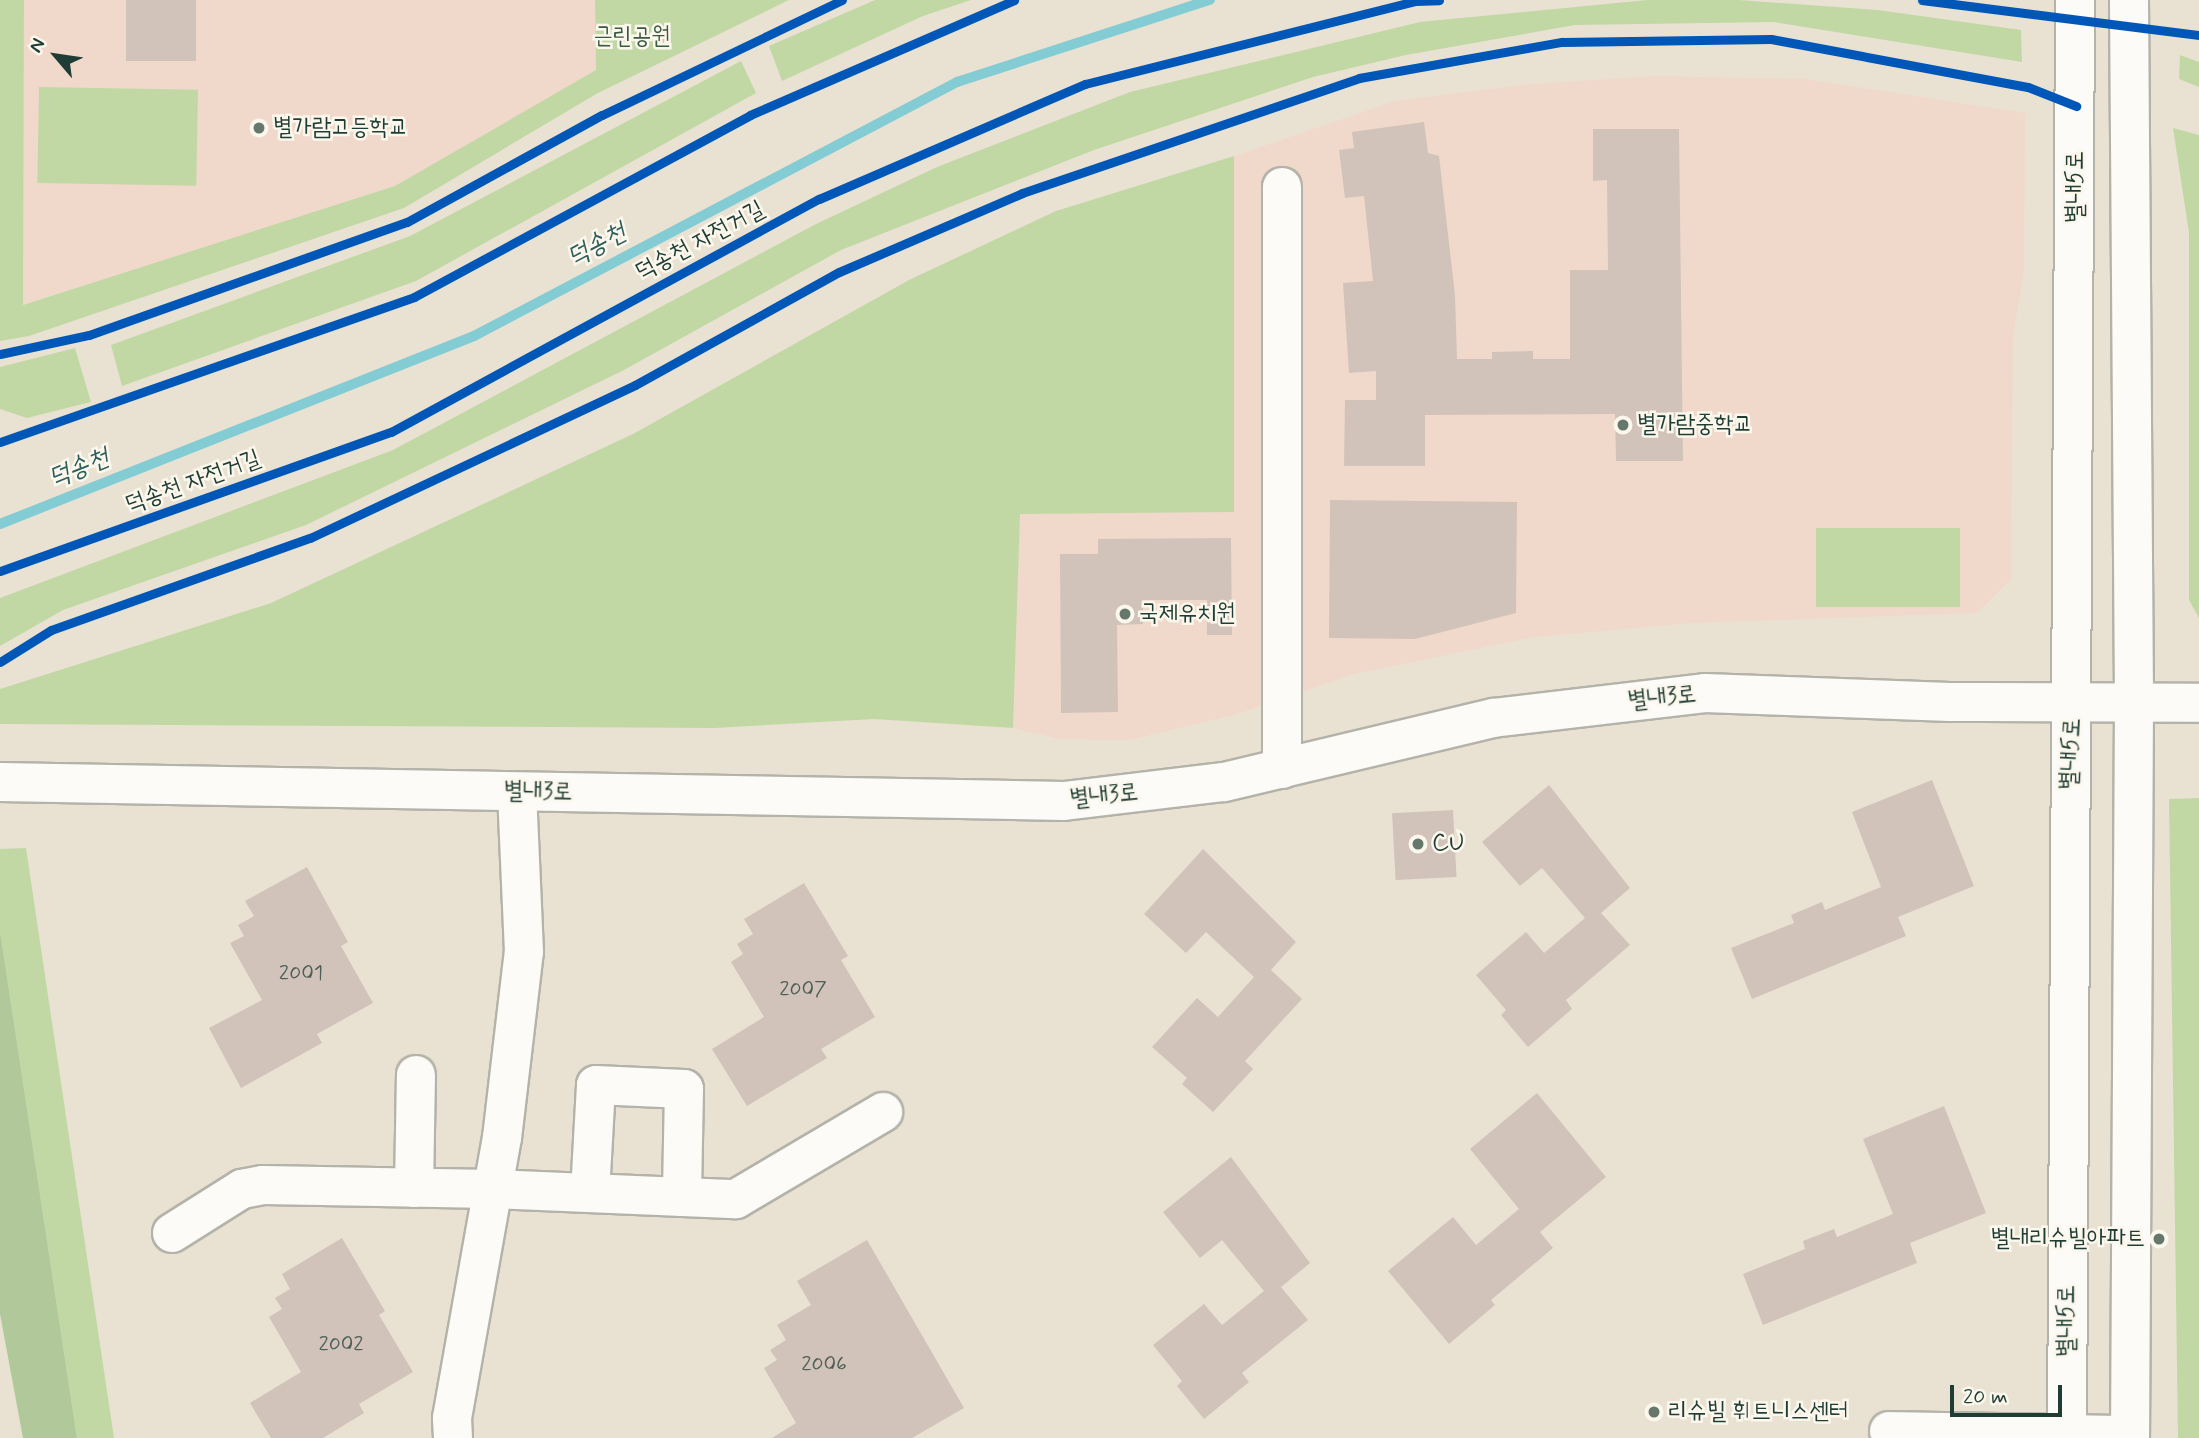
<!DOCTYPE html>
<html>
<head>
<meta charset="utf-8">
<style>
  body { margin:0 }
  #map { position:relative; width:2199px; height:1438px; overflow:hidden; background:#e9e2d3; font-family:Mynerve,"Poor Story",sans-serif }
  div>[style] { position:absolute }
  .built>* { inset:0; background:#f0d9cb }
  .green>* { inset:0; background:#c2d8a4; transform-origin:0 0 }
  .forest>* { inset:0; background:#b0c89a }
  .stream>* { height:10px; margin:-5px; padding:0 5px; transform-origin:5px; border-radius:5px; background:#84ccd4 }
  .building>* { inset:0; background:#d1c3ba; transform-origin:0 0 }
  .roads { filter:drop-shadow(2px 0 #b4b3a9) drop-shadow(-2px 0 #b4b3a9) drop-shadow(0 2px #b4b3a9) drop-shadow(0 -2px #b4b3a9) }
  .minor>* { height:38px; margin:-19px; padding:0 19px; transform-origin:19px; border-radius:19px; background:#fcfbf8 }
  .cycleway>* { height:9px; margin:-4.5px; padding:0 4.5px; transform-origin:4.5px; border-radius:4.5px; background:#0057b8 }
  .dots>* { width:19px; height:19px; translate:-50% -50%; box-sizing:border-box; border:4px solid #fbf7ec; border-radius:50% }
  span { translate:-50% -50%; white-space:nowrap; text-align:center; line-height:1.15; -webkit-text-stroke:5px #fbf7ec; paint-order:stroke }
  .number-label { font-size:21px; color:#4c5e56 }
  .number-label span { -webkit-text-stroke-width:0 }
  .park-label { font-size:24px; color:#395a43 }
  .poi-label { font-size:24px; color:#1f3d34 }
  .left { translate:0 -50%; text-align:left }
  .right { translate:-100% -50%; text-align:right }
  .street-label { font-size:24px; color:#1f3d34 }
  .water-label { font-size:26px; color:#2e5e5c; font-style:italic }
  .north { position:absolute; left:21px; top:21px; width:70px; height:70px; -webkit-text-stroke:5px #fbf7ec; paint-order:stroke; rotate:299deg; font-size:19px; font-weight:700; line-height:28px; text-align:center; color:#1f3d34 }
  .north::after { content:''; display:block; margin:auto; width:24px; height:32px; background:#1f3d34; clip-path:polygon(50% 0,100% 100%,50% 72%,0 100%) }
  .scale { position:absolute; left:1950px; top:1385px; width:112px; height:32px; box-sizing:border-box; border:4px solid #1f3d34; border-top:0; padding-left:9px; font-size:21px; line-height:24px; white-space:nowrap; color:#1f3d34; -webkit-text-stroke:5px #fbf7ec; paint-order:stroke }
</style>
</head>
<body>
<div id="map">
  <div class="built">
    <i style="clip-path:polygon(24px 0,595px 0,596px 70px,394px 187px,22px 305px)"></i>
    <i style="clip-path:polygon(1655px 76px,1805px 79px,2025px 113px,2024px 271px,2013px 337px,2011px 579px,1977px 613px,1691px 623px,1535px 637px,1354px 674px,1234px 715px,1129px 740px,1059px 739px,1013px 728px,1020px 513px,1234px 512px,1234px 156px,1395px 101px,1520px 85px)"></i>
  </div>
  <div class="green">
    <i style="clip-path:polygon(0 0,24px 0,23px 305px,395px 186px,596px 70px,595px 0,789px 0,598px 93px,404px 208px,29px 336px,0 341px)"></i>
    <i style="clip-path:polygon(875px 0,971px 0,923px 16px,782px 81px,769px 46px)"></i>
    <i style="clip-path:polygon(1647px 0,1739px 0,1878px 10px,2021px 30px,2022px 62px,1774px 22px,1575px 25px,1406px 55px,1313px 77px,1094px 150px,841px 250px,624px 370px,306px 525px,63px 610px,0 646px,0 598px,393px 450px,816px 224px,937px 167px,1130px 92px,1420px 22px)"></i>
    <i style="clip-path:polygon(2180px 55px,2199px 62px,2199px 87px,2179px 79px)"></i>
    <i style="clip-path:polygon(741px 61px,756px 93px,416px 281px,122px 386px,111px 345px,410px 236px)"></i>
    <i style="left:39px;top:87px;width:159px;height:96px;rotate:1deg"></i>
    <i style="clip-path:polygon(2173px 128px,2199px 135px,2199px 618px,2189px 600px,2189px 233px)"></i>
    <i style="clip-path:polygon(1234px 156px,1234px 512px,1020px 514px,1013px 728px,874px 719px,715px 728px,0 724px,0 689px,271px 603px,633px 434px,909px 280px,1056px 211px)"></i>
    <i style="clip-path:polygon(75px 348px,91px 402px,27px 418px,0 409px,0 367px)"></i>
    <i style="left:1816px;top:528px;width:144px;height:79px"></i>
    <i style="clip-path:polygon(2199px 798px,2199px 1438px,2178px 1438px,2169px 799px)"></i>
    <i style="clip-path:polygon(26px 848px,114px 1438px,77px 1438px,0 931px,0 849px)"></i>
  </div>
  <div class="forest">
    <i style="clip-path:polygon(0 931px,77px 1438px,23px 1438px,0 1314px)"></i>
  </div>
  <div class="stream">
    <i style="left:0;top:524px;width:510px;rotate:-21.63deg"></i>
    <i style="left:474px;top:336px;width:546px;rotate:-27.74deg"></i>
    <i style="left:957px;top:82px;width:266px;rotate:-18deg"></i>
  </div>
  <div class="building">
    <i style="left:126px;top:0;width:70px;height:61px"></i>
    <i style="clip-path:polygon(1424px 122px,1428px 153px,1439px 156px,1455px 295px,1457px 359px,1492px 359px,1492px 352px,1533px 351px,1533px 359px,1570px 359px,1570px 270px,1608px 270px,1607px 180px,1593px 181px,1593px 129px,1679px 129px,1683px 461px,1616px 461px,1615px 414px,1425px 415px,1425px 466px,1344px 466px,1345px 400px,1376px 400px,1376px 371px,1349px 373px,1343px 283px,1373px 281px,1364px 196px,1345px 198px,1339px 150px,1354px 148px,1352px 132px)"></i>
    <i style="clip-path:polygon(1330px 500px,1517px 502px,1516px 613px,1415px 639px,1329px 638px)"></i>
    <i style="clip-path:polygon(1231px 538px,1232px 635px,1207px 635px,1207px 600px,1143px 600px,1143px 624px,1117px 625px,1118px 712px,1061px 713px,1060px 554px,1098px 554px,1098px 539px)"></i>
    <i style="clip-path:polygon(1932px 780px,1974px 886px,1898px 917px,1906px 936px,1752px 999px,1731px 948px,1794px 923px,1791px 915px,1822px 902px,1825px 910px,1881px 887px,1852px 812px)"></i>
    <i style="clip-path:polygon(1549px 785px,1630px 888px,1601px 913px,1630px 945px,1566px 1000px,1572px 1009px,1528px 1047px,1501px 1015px,1506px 1010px,1476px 975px,1526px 932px,1544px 953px,1585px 918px,1542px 868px,1520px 886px,1482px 842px)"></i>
    <i style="left:1453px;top:810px;width:67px;height:61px;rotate:87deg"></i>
    <i style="clip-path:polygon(1203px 849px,1296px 942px,1271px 970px,1302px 999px,1245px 1061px,1253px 1069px,1213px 1112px,1182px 1084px,1187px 1078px,1152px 1047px,1197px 998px,1218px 1017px,1254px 977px,1206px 932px,1186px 953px,1144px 914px)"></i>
    <i style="clip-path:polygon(307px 867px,348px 942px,341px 946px,373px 1003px,317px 1034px,322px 1043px,241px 1088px,209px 1028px,262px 1000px,230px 943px,244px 936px,238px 925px,254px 916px,245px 901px)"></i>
    <i style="clip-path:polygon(804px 883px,848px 956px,841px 960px,875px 1017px,821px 1049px,827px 1058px,747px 1106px,712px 1049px,764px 1017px,731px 962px,743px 954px,737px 944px,753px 934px,744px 919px)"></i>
    <i style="clip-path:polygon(1537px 1093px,1606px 1177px,1540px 1232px,1553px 1248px,1491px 1300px,1495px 1305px,1449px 1344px,1388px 1271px,1453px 1217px,1476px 1245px,1519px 1209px,1470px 1149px)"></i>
    <i style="clip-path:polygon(1944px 1106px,1986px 1213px,1910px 1243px,1917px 1263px,1763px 1325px,1743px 1274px,1805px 1249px,1803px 1241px,1834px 1229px,1837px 1237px,1893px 1214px,1863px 1139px)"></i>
    <i style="clip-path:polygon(1231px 1157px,1310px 1263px,1281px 1287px,1308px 1320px,1242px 1373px,1249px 1382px,1204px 1419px,1177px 1386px,1182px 1381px,1153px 1345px,1204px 1304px,1222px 1325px,1264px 1291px,1222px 1240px,1200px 1258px,1163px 1212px)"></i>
    <i style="clip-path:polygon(342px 1238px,385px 1311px,379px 1315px,413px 1372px,359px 1404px,364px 1413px,323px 1438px,271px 1438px,250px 1403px,301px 1372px,269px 1317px,282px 1309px,275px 1298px,290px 1289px,282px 1274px)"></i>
    <i style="clip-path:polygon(867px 1240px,964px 1408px,912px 1438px,772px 1438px,796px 1423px,764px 1368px,777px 1360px,770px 1350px,786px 1340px,777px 1325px,811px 1305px,797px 1281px)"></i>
  </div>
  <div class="roads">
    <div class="minor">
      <i style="left:2129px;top:0;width:704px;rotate:89.59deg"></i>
      <i style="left:2134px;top:704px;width:734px;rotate:90.31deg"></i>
      <i style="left:1282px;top:769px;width:582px;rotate:-90deg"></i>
      <i style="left:0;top:782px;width:1064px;rotate:1.02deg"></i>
      <i style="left:1064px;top:801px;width:161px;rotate:-6.8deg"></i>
      <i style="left:1224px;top:782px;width:277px;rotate:-13.4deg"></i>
      <i style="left:1493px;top:718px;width:213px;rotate:-6.7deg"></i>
      <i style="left:1705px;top:693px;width:245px;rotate:2.1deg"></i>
      <i style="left:1950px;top:702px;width:249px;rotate:0.2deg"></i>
      <i style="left:414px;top:1188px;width:113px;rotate:-89deg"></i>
      <i style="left:590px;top:1193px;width:108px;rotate:-86.8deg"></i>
      <i style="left:596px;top:1085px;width:88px;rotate:2.6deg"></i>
      <i style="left:684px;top:1089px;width:108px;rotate:91.1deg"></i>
      <i style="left:172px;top:1233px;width:83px;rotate:-32.2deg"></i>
      <i style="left:242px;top:1189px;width:21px;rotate:-11deg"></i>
      <i style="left:263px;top:1185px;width:230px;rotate:1deg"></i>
      <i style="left:493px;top:1189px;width:243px;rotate:2.4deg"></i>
      <i style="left:736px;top:1199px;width:171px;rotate:-30.6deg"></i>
      <i style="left:1889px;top:1431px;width:241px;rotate:1deg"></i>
      <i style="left:453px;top:1438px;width:20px;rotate:-93deg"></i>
      <i style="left:452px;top:1418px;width:284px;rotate:-79.9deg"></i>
      <i style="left:502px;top:1138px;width:187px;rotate:-83.3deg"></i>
      <i style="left:524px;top:952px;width:160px;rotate:-92.5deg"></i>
      <i style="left:2067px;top:1438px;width:1438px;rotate:-89.68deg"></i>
    </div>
  </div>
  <div class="cycleway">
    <i style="left:1922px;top:0;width:279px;rotate:7.2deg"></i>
    <i style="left:0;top:354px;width:91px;rotate:-12.1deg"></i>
    <i style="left:89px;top:335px;width:337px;rotate:-19.6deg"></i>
    <i style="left:407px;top:222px;width:222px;rotate:-28.8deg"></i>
    <i style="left:602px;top:115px;width:266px;rotate:-25.6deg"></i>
    <i style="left:0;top:442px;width:439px;rotate:-19.3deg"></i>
    <i style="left:414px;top:297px;width:382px;rotate:-28.4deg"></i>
    <i style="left:750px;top:115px;width:288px;rotate:-23.5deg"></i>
    <i style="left:0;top:571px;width:415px;rotate:-19.6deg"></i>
    <i style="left:391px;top:432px;width:487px;rotate:-28.6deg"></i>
    <i style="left:819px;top:199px;width:290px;rotate:-23.4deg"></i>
    <i style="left:1085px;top:84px;width:340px;rotate:-14.1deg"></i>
    <i style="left:1415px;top:1px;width:24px;rotate:-2deg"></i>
    <i style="left:0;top:662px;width:60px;rotate:-32.1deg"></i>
    <i style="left:51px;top:630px;width:275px;rotate:-19.6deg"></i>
    <i style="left:310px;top:538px;width:359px;rotate:-25.2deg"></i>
    <i style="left:635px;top:385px;width:233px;rotate:-29deg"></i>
    <i style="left:839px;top:272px;width:199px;rotate:-23.3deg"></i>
    <i style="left:1022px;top:193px;width:356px;rotate:-18.8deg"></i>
    <i style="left:1359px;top:78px;width:206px;rotate:-10.1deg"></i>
    <i style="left:1562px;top:42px;width:209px;rotate:-0.8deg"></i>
    <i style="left:1771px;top:39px;width:261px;rotate:10.6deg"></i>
    <i style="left:2028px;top:87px;width:52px;rotate:21.6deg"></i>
  </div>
  <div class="dots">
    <i style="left:259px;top:128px;background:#66776c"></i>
    <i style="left:1623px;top:425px;background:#66776c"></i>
    <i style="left:1125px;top:614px;background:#66776c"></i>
    <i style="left:1418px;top:844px;background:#66776c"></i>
    <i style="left:2159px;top:1239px;background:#66776c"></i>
    <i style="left:1654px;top:1412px;background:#66776c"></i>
  </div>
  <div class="number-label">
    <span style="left:301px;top:973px">2001</span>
    <span style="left:803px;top:989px">2007</span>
    <span style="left:341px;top:1344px">2002</span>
    <span style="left:824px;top:1364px">2006</span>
  </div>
  <div class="park-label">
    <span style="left:632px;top:37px">근린공원</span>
  </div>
  <div class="poi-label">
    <span class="left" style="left:273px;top:128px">별가람고등학교</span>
    <span class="left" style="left:1637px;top:425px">별가람중학교</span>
    <span class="left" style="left:1139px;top:614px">국제유치원</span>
    <span class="left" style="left:1432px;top:844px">CU</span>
    <span class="right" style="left:2145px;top:1239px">별내리슈빌아파트</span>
    <span class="left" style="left:1668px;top:1412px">리슈빌 휘트니스센터</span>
  </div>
  <div class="street-label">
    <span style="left:2076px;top:187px;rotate:-90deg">별내5로</span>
    <span style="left:700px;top:241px;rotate:-28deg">덕송천 자전거길</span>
    <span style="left:193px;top:482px;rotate:-20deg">덕송천 자전거길</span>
    <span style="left:1662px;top:698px;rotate:-6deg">별내3로</span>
    <span style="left:2071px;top:754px;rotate:-87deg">별내5로</span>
    <span style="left:538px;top:792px;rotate:1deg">별내3로</span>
    <span style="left:1104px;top:796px;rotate:-6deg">별내3로</span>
    <span style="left:2067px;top:1321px;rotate:-90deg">별내5로</span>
  </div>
  <div class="water-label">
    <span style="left:597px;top:246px;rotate:-28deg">덕송천</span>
    <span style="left:79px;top:469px;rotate:-22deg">덕송천</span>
  </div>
  <div class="north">N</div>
  <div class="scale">20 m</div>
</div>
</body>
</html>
